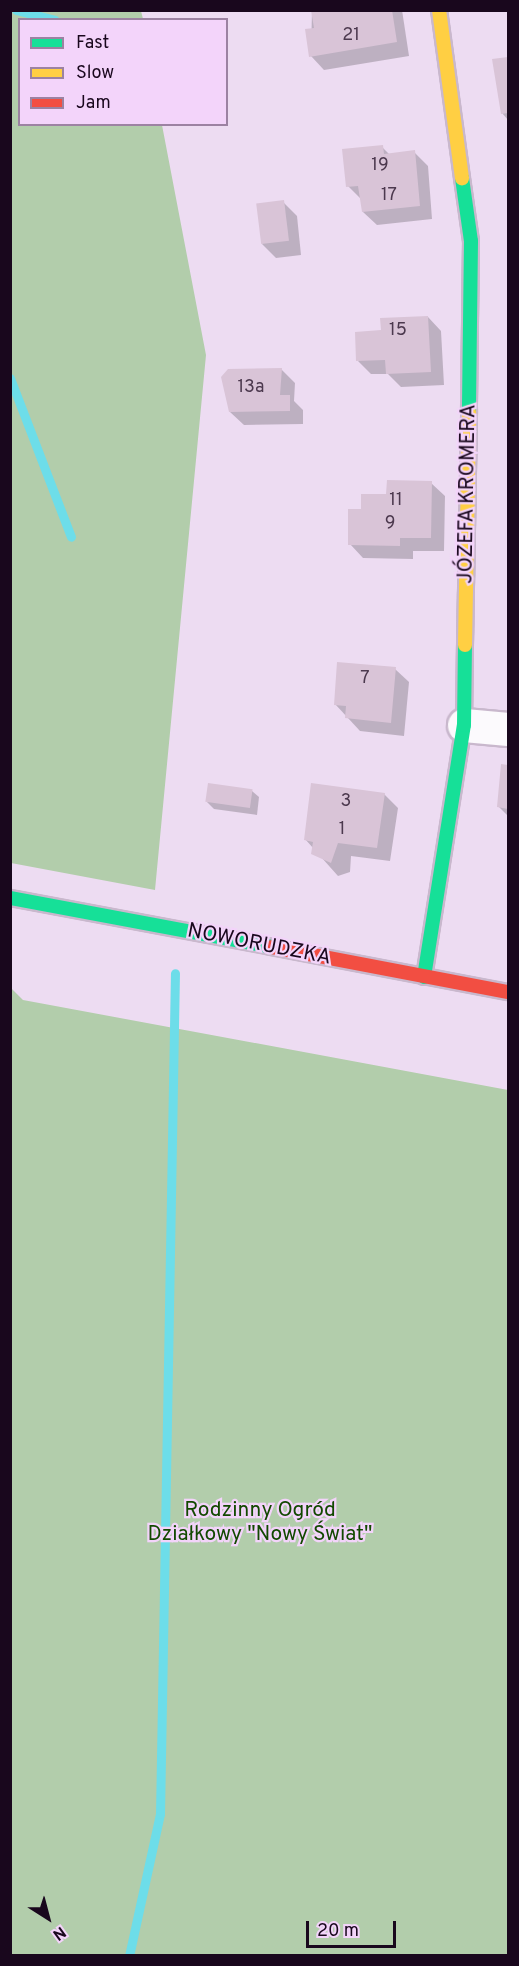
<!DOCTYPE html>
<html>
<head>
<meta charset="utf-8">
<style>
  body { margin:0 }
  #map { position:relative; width:519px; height:1966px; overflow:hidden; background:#eddcf2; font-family:Overpass,sans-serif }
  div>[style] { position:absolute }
  .green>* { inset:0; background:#b2cdab }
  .shadow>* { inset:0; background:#0003 }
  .stream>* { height:9px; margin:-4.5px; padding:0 4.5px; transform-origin:4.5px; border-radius:4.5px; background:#6ddde9 }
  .building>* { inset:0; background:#d9c4d7; transform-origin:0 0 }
  .roads { filter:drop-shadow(2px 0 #c9b8cd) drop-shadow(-2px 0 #c9b8cd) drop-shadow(0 2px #c9b8cd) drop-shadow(0 -2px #c9b8cd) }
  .street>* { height:33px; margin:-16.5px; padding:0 16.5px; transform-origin:16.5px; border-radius:16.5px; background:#fcfafd }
  .fast>* { height:14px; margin:-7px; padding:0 7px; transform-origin:7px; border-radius:7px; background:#16e098 }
  .slow>* { height:14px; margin:-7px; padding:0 7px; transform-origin:7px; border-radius:7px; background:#ffcf43 }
  .jam>* { height:14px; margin:-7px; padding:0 7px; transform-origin:7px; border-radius:7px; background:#f24e42 }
  span { translate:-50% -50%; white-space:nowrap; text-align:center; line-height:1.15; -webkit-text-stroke:4.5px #f3d4fa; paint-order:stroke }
  .number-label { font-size:18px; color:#4c394e }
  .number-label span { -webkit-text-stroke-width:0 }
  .street-label { font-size:21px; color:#19071d }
  .park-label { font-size:21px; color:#124900 }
  .frame { position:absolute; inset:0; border:12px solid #19071d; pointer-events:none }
  .legend { position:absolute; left:18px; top:18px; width:210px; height:108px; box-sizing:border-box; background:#f3d4fa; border:2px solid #9c82a2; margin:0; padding:8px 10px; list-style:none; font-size:18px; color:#19071d }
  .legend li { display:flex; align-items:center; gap:12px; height:30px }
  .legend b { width:30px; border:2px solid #9c82a2 }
  .north { position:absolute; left:18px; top:1888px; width:60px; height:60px; -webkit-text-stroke:4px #f3d4fa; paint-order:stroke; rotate:144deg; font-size:16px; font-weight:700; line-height:24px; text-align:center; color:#19071d }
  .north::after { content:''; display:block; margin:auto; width:21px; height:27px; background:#19071d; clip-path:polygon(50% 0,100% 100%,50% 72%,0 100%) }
  .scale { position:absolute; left:306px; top:1921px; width:90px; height:27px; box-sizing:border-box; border:3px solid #19071d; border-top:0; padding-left:8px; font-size:18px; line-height:21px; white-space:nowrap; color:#19071d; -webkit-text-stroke:4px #f3d4fa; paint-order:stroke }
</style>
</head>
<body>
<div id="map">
  <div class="green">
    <i style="clip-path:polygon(10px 11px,141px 11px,143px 19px,20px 20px,20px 124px,162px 125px,206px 355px,155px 890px,11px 863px)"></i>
    <i style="clip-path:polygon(10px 987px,23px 1000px,508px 1090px,508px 1955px,11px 1955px)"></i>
  </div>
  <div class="shadow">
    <i style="clip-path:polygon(312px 10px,402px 10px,409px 56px,324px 70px,311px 56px)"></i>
    <i style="clip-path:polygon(508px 58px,508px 120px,502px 113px,494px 60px)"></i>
    <i style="clip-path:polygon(382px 147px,390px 155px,414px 152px,428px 166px,432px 219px,377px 225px,363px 212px,362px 200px,348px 186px)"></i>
    <i style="clip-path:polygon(283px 202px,297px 216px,301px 255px,276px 258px,262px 244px)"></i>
    <i style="clip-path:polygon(428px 317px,441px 331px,444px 385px,401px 387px,388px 374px,371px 374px,358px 361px,382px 332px)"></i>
    <i style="clip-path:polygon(281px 369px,295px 383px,294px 401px,303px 410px,303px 424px,244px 425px,230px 412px)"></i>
    <i style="clip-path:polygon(431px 483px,445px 496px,444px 551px,413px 551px,413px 559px,363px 558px,350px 544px,363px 510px,388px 495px)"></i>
    <i style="clip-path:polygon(395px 669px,409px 682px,404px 736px,360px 731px,335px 704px)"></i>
    <i style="clip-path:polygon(503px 765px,508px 766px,508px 816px,499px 807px)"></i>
    <i style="clip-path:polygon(252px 791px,259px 797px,257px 815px,214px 809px,207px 802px)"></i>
    <i style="clip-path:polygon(384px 794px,398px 808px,390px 861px,351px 856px,350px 872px,338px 876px,305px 839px)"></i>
  </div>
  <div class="stream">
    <i style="left:16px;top:10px;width:40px;rotate:14.4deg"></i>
    <i style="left:10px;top:378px;width:170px;rotate:69deg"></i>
    <i style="left:129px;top:1956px;width:145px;rotate:-77.7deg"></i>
    <i style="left:160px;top:1814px;width:841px;rotate:-88.98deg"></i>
  </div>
  <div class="building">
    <i style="clip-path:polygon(311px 10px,392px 10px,397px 42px,309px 57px,305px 29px,314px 28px)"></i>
    <i style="clip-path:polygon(508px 57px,508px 113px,501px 114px,492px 59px)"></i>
    <i style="clip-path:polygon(383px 145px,384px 154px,415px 150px,420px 206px,362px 212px,358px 186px,346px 187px,342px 149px)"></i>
    <i style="left:284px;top:200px;width:41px;height:28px;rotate:83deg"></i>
    <i style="clip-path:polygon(428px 316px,431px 372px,386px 374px,385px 360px,356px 361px,355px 332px,381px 330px,380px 318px)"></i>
    <i style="clip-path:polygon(282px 368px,280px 395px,290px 395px,290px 411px,229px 412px,221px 377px,228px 369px)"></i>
    <i style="clip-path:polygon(387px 480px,432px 481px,431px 538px,400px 538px,400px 546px,348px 545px,348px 509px,361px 509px,361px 494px,386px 494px)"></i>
    <i style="clip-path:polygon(337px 662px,396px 667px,391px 723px,345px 718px,346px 706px,334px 705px)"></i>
    <i style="clip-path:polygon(501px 764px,508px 765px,508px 809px,497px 807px)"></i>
    <i style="left:208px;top:783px;width:45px;height:19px;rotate:8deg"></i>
    <i style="clip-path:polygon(311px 783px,385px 793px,377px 848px,338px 843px,331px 863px,311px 854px,313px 842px,304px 840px)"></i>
  </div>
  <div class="roads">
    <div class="street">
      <i style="left:464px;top:725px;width:44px;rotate:5.2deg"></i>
    </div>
    <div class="fast">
      <i style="left:462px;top:178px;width:64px;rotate:81.9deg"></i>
      <i style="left:471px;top:241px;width:171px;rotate:90.7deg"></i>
      <i style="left:10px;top:898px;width:266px;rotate:10.6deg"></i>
      <i style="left:424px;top:977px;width:255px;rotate:-81deg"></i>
      <i style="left:464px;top:725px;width:80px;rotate:-89.3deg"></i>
    </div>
    <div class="slow">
      <i style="left:439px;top:10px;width:170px;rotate:82.2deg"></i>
      <i style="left:465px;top:645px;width:233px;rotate:-89deg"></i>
    </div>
    <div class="jam">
      <i style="left:271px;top:947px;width:241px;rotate:10.8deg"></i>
    </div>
  </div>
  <div class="number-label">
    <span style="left:351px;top:36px">21</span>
    <span style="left:380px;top:166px">19</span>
    <span style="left:389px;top:196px">17</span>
    <span style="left:398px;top:331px">15</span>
    <span style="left:251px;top:388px">13a</span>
    <span style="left:396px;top:501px">11</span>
    <span style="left:390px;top:524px">9</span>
    <span style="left:365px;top:679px">7</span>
    <span style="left:346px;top:802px">3</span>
    <span style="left:342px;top:830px">1</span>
  </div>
  <div class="street-label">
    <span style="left:468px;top:494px;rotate:-89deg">JÓZEFA KROMERA</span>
    <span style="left:259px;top:945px;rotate:11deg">NOWORUDZKA</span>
  </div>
  <div class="park-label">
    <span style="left:260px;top:1523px">Rodzinny Ogród<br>Działkowy "Nowy Świat"</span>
  </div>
  <div class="frame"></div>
  <ul class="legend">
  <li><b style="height:8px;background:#16e098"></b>Fast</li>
  <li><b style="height:8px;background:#ffcf43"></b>Slow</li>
  <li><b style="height:8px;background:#f24e42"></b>Jam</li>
  </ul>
  <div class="north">N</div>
  <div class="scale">20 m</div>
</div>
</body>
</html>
